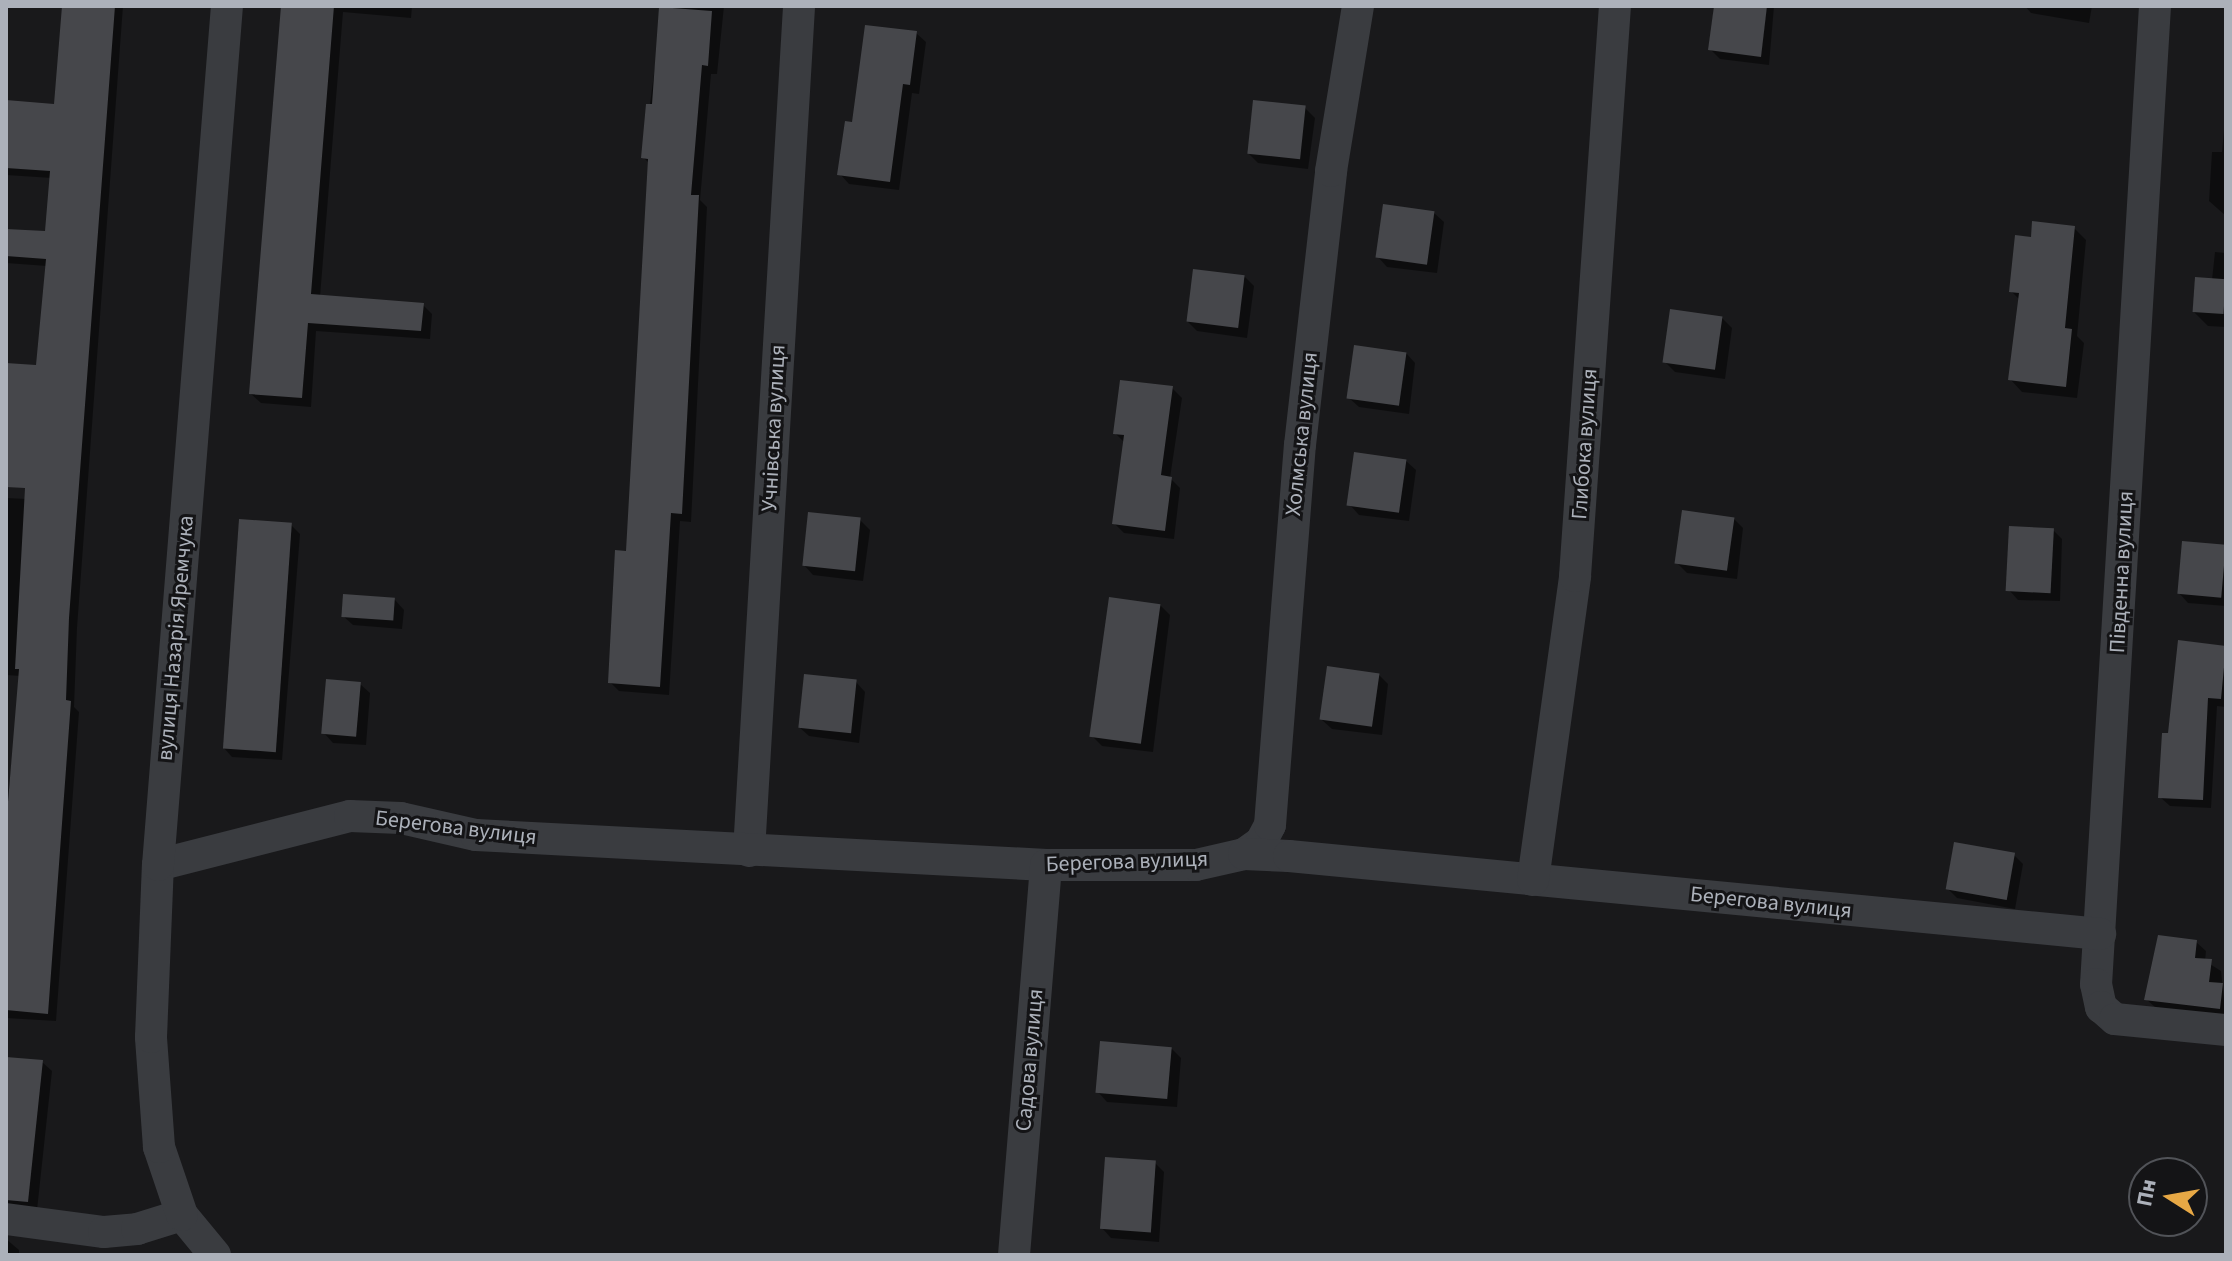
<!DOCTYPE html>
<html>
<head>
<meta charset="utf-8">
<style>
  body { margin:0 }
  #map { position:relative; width:2232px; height:1261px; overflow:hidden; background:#19191b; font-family:"Source Sans 3",sans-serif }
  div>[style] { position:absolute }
  .shadow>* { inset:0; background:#0007 }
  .building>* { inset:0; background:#46474b; transform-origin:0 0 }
  .minor>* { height:32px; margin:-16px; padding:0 16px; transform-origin:16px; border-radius:16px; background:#3a3c40 }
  span { translate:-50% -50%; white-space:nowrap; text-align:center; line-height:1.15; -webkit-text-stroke:6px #141416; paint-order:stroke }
  .street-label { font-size:22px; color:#acb1ba }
  .frame { position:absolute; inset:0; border:8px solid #acb1ba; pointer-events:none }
  .north { position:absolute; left:2128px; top:1157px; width:80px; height:80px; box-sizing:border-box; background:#141416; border:2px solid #515358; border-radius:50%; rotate:281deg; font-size:22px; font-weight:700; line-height:32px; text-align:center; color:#acb1ba }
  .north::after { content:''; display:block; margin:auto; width:28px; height:36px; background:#e7a845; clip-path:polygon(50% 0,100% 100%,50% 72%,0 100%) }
</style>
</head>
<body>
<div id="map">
  <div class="shadow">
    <i style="clip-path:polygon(64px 6px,123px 6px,77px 628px,74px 707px,79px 712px,56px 1021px,6px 1018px,6px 816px,21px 676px,6px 675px,6px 498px,27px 499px,31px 444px,6px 441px,6px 365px,37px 367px,47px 266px,6px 263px,6px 231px,47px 234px,52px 178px,6px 175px,6px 102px,56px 106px)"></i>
    <i style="clip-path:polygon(283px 6px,412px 6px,411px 18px,343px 12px,320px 297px,423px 305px,432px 314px,430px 339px,316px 331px,311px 407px,261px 403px,251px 394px)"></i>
    <i style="clip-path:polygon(663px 6px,724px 6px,717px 74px,711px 74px,700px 200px,707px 207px,691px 522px,680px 521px,669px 695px,619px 691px,610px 682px,628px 553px,650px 164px,643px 157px)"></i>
    <i style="clip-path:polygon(1714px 6px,1774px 6px,1769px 65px,1720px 59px,1710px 49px)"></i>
    <i style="clip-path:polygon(2025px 6px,2092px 6px,2089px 23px,2031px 13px)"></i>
    <i style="clip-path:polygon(916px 33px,926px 42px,919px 94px,912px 93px,899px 190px,849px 184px,840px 174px,854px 124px)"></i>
    <i style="clip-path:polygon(1305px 108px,1315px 118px,1308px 169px,1258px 163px,1248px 153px)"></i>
    <i style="clip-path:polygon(2224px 130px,2226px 130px,2226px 216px,2209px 201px,2212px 152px,2222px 152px)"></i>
    <i style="clip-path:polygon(1434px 213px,1444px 222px,1437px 273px,1387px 267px,1378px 257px)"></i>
    <i style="clip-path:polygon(2074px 228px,2086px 240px,2077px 336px,2084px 343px,2077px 398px,2022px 392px,2010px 379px,2020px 300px,2011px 291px,2033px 239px)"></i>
    <i style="clip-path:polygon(2215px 252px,2226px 253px,2226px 327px,2208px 326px,2194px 312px,2212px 280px)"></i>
    <i style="clip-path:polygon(1245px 277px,1254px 286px,1247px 338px,1197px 331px,1188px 322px)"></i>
    <i style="clip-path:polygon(1722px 318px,1732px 328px,1725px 379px,1675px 372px,1666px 363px)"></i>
    <i style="clip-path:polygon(1406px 353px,1415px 363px,1409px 414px,1359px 407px,1349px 398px)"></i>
    <i style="clip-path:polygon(1172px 388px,1182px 398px,1170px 478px,1180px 488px,1174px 539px,1124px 533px,1114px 523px,1125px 443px,1115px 433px)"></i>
    <i style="clip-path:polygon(1406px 461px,1416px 470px,1409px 521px,1359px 515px,1350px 505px)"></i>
    <i style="clip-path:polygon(1734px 519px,1743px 528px,1737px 579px,1687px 573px,1677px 563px)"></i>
    <i style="clip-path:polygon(860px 520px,870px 530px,863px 581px,813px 575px,804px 565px)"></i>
    <i style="clip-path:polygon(291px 525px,300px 534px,282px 760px,232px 757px,223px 747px)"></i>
    <i style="clip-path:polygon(2053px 530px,2062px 539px,2060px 601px,2018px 600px,2009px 590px)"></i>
    <i style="clip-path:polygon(2226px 547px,2226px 606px,2188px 603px,2179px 593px)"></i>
    <i style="clip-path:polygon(395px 600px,404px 610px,402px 629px,353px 625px,343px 616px)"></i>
    <i style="clip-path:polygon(1160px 605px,1170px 615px,1153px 752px,1102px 746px,1093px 737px)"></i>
    <i style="clip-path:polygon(2180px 643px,2226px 648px,2226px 707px,2217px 706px,2211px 808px,2170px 806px,2160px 797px)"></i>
    <i style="clip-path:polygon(1379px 675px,1388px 684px,1382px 735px,1332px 729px,1322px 720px)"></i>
    <i style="clip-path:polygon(856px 682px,865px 692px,859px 743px,809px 736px,799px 727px)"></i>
    <i style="clip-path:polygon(360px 684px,370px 693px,366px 745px,333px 743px,324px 733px)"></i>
    <i style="clip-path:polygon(2014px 855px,2023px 864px,2015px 909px,1957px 898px,1948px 889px)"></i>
    <i style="clip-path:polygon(2196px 942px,2206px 951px,2205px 961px,2221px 971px,2226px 1017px,2156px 1008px,2146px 999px)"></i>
    <i style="clip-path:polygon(1172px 1049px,1181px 1058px,1177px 1107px,1107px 1102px,1098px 1092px)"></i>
    <i style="clip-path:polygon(6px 1059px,42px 1062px,52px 1071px,37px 1210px,6px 1214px)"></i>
    <i style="clip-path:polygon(1155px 1163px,1164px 1172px,1159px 1242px,1111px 1238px,1102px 1228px)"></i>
    <i style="clip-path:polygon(6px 1239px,19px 1250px,19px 1255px,6px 1255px)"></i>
  </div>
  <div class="building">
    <i style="clip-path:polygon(62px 6px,115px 6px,69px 618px,66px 700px,71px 701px,48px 1014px,6px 1010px,6px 826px,19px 669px,15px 669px,25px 488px,6px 487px,6px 363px,36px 365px,46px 259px,6px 256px,6px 229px,45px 231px,50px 171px,6px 168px,6px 100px,54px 104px)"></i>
    <i style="clip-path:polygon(281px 6px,334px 6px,311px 294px,424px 303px,421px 331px,308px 323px,302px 398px,249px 394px)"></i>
    <i style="clip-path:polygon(1714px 6px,1767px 6px,1761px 57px,1708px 50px)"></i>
    <i style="clip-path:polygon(659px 7px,712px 11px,708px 66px,702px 65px,691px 195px,699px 195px,682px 514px,671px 513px,660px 687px,608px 683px,615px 550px,626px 551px,648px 159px,641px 158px,646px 104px,652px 104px)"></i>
    <i style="clip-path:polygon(865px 25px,917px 31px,910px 85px,903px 84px,890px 182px,837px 175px,845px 121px,852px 122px)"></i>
    <i style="left:1253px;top:100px;width:53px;height:54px;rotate:6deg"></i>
    <i style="left:1383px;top:204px;width:52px;height:54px;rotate:8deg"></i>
    <i style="clip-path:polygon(2032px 221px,2075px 226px,2065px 328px,2072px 329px,2066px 387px,2008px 380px,2019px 293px,2009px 292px,2015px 235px,2031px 237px)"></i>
    <i style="left:1193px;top:269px;width:52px;height:53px;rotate:7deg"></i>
    <i style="left:2195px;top:277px;width:31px;height:35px;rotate:4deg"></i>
    <i style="left:1670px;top:309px;width:53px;height:54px;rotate:8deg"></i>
    <i style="left:1354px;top:345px;width:53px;height:54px;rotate:8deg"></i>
    <i style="clip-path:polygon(1120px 380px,1173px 386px,1161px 475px,1172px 477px,1165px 531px,1112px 524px,1124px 435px,1113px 434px)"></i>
    <i style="left:1354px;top:452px;width:53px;height:54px;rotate:8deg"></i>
    <i style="left:1682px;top:510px;width:53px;height:54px;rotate:8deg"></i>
    <i style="left:808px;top:512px;width:53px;height:54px;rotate:6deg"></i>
    <i style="left:239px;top:519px;width:53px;height:230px;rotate:4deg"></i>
    <i style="left:2009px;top:526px;width:45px;height:65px;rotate:3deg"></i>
    <i style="left:2182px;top:541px;width:44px;height:53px;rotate:5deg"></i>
    <i style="left:343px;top:594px;width:52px;height:23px;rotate:4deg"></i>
    <i style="left:1109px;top:597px;width:52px;height:141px;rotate:8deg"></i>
    <i style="clip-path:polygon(2178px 640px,2226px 646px,2221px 699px,2208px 698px,2203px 800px,2158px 798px,2162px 733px,2168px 733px)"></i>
    <i style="left:1327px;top:666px;width:53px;height:54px;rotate:8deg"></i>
    <i style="left:804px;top:674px;width:53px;height:54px;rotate:6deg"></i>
    <i style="left:326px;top:679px;width:35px;height:55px;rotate:5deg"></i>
    <i style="left:1954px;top:842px;width:62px;height:48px;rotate:10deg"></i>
    <i style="clip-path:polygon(2158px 935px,2197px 940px,2195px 958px,2212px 959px,2209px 982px,2223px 983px,2220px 1009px,2144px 1000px)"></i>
    <i style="left:1100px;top:1041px;width:72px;height:52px;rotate:5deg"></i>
    <i style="clip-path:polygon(6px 1057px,43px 1060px,28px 1202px,6px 1200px)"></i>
    <i style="left:1105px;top:1157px;width:51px;height:72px;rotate:4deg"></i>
  </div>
  <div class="minor">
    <i style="left:2155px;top:6px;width:980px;rotate:93.45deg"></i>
    <i style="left:2096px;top:984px;width:24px;rotate:78deg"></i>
    <i style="left:2101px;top:1007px;width:18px;rotate:41deg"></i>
    <i style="left:2115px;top:1019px;width:112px;rotate:5.7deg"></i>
    <i style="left:749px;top:851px;width:846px;rotate:-86.61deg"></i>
    <i style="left:1244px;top:854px;width:21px;rotate:-35deg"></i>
    <i style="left:1261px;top:842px;width:19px;rotate:-62deg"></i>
    <i style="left:1270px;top:825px;width:381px;rotate:-85.5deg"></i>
    <i style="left:1300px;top:445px;width:276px;rotate:-83.5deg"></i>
    <i style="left:1331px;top:171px;width:167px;rotate:-80.7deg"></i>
    <i style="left:158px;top:865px;width:198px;rotate:-14.3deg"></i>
    <i style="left:350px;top:816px;width:51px;rotate:2.2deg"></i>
    <i style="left:401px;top:818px;width:77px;rotate:12.8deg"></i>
    <i style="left:476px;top:835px;width:571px;rotate:3.01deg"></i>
    <i style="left:1046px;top:865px;width:150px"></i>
    <i style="left:1196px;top:865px;width:49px;rotate:-12.9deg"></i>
    <i style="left:1244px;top:854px;width:45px;rotate:2.5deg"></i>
    <i style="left:1289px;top:856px;width:815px;rotate:5.49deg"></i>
    <i style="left:1533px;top:880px;width:307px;rotate:-82.1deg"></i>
    <i style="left:1575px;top:576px;width:571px;rotate:-85.99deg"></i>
    <i style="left:6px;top:1219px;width:99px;rotate:7.6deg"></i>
    <i style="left:104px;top:1232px;width:33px;rotate:-5deg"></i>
    <i style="left:137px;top:1229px;width:47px;rotate:-17.3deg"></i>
    <i style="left:215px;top:1255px;width:52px;rotate:-129.5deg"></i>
    <i style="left:182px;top:1215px;width:72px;rotate:-108.7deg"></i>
    <i style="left:159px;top:1147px;width:110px;rotate:-94.2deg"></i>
    <i style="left:151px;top:1037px;width:172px;rotate:-87.7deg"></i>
    <i style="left:158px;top:865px;width:862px;rotate:-85.41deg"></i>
    <i style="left:1014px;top:1255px;width:391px;rotate:-85.3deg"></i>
  </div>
  <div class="street-label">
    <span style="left:774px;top:428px;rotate:-87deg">Учнівська вулиця</span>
    <span style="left:1302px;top:434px;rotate:-84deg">Холмська вулиця</span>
    <span style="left:1585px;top:444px;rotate:-86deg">Глибока вулиця</span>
    <span style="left:2122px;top:572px;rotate:-87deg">Південна вулиця</span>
    <span style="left:176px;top:638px;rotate:-85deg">вулиця Назарія Яремчука</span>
    <span style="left:456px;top:828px;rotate:7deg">Берегова вулиця</span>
    <span style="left:1127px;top:862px;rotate:-2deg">Берегова вулиця</span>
    <span style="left:1771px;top:903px;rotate:6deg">Берегова вулиця</span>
    <span style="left:1030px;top:1060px;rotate:-85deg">Садова вулиця</span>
  </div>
  <div class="frame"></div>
  <div class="north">Пн</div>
</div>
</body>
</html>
